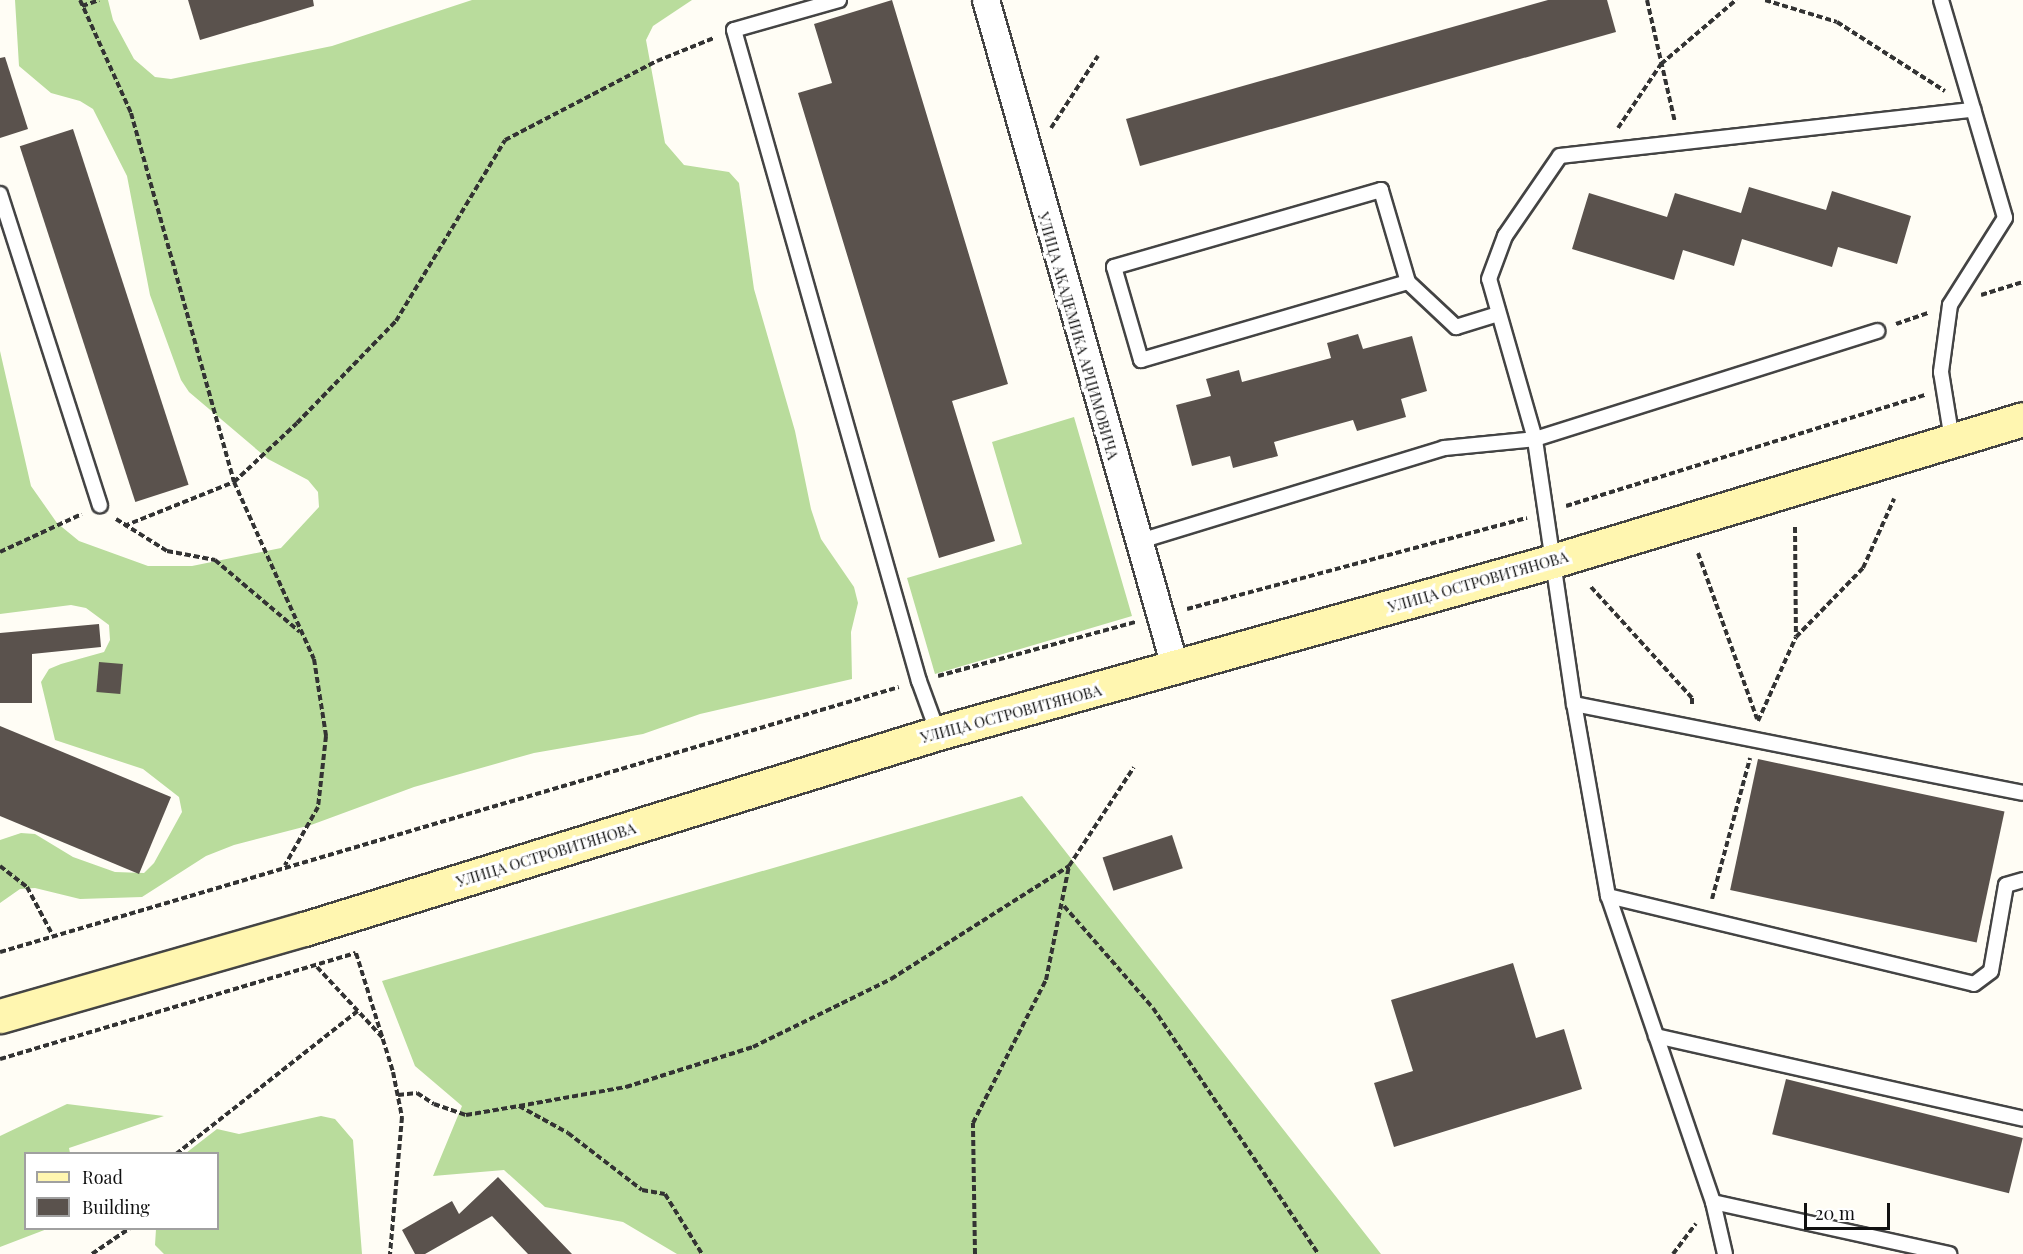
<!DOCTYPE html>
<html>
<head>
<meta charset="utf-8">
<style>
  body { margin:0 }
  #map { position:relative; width:2023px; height:1254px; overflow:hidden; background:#fffdf5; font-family:"Playfair Display",serif }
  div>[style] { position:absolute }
  .forest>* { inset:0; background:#b9dc9c }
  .building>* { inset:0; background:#5a524d; transform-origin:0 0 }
  .path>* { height:4px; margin-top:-2px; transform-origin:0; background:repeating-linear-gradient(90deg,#333 0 6px,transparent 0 9px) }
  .roads { filter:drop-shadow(2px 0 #444) drop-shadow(-2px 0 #444) drop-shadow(0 2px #444) drop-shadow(0 -2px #444) }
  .service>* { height:14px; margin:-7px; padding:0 7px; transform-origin:7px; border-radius:7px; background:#fff }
  .minor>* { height:26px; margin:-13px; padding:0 13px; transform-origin:13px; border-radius:13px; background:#fff }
  .secondary>* { height:33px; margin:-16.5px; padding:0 16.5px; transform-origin:16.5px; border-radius:16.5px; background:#fff6b0 }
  span { translate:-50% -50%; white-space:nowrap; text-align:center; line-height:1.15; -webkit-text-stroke:6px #fff; paint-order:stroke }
  .street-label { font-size:15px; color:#111 }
  .legend { position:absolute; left:24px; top:1152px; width:195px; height:78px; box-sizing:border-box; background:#fff; border:2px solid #a0a0a0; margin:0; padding:8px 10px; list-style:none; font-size:18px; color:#111 }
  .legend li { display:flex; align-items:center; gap:12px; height:30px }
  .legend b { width:30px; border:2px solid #a0a0a0 }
  .scale { position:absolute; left:1804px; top:1203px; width:86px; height:27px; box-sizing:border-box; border:3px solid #111; border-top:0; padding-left:8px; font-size:18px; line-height:21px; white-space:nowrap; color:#111; -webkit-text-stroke:4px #fff; paint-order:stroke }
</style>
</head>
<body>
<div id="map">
  <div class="forest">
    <i style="clip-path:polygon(15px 0,108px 0,113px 20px,134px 59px,155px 77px,171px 79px,332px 46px,472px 0,692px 0,653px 26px,646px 40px,665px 143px,684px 165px,729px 172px,739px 183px,754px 289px,795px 431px,811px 509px,821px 539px,854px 587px,858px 603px,851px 632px,852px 679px,700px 714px,643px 734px,534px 753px,414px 787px,311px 825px,234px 845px,206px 856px,142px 897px,80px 899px,35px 888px,20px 889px,0 903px,0 840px,21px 833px,35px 834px,73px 857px,115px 872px,144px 873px,154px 863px,182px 812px,179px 797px,143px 769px,55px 740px,41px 682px,49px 669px,61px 664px,104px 652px,110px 640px,109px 625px,86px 608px,71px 605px,0 614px,0 351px,31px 486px,57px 523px,79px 541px,148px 566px,192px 566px,281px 548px,319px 507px,318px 492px,308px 480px,268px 459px,189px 392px,181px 380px,150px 295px,127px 176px,93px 109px,80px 101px,51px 93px,19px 66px)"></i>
    <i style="clip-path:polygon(1074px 417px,1132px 616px,935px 674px,907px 578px,1022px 544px,992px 442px)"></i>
    <i style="clip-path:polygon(1022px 796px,1381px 1254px,677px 1254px,623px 1222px,545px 1207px,504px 1170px,433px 1176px,462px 1106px,415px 1066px,382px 981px)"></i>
    <i style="clip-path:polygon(67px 1104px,164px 1116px,69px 1148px,70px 1153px,26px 1154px,26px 1228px,47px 1229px,0 1247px,0 1136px)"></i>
    <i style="clip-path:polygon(321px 1116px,335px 1119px,353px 1140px,362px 1254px,164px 1254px,155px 1245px,156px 1229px,218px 1228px,218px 1154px,186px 1153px,217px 1129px,239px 1134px)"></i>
  </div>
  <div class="building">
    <i style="clip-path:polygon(188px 0,313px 0,314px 6px,200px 40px)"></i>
    <i style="clip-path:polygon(892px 0,1008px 384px,952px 401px,995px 541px,939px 558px,798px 93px,832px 83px,814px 24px)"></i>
    <i style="clip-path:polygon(1548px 0,1607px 0,1616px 32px,1140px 166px,1126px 119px)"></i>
    <i style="clip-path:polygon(5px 57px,28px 129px,0 138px,0 58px)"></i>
    <i style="left:73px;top:129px;width:374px;height:56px;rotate:72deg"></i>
    <i style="clip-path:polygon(1749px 187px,1826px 210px,1832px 191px,1911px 216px,1897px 264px,1838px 247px,1832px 267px,1742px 239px,1734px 266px,1683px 250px,1674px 280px,1572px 249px,1589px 193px,1667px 217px,1675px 193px,1741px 213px)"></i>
    <i style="clip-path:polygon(1358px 334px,1363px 349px,1412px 336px,1427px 391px,1401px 399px,1406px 417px,1357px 431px,1353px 420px,1274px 442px,1278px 456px,1233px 468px,1230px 456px,1192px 466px,1176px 405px,1211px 396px,1206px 379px,1239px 370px,1242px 382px,1331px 358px,1327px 343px)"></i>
    <i style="clip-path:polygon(99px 624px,101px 647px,32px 654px,32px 703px,0 703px,0 633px)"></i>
    <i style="left:99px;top:662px;width:24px;height:30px;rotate:5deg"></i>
    <i style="clip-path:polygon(0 726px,171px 797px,139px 874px,0 816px)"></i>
    <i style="left:1758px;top:759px;width:252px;height:134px;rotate:12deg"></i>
    <i style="left:1172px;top:835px;width:35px;height:73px;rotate:72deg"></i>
    <i style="clip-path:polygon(1513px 963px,1536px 1038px,1564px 1029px,1582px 1089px,1394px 1147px,1374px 1083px,1413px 1071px,1391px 1000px)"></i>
    <i style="left:1786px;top:1079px;width:244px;height:57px;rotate:14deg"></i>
    <i style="clip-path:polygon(498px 1177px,572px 1254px,528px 1254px,492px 1216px,425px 1254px,415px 1254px,402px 1230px,452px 1201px,459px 1214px)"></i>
  </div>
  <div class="path">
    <i style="left:80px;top:0;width:124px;rotate:65.7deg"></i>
    <i style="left:131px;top:113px;width:383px;rotate:74.4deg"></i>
    <i style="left:234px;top:482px;width:194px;rotate:65.7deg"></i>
    <i style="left:314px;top:659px;width:78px;rotate:81.1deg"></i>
    <i style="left:326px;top:736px;width:71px;rotate:96.4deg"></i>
    <i style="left:318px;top:807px;width:67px;rotate:119.6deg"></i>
    <i style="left:1647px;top:0;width:125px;rotate:77.1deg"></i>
    <i style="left:1765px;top:0;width:75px;rotate:17deg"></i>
    <i style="left:1837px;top:22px;width:128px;rotate:32.6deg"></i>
    <i style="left:82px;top:6px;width:18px;rotate:-19deg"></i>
    <i style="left:1051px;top:128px;width:86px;rotate:-56.9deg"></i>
    <i style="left:1618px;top:128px;width:77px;rotate:-56.1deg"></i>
    <i style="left:1661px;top:64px;width:99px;rotate:-40.5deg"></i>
    <i style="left:1981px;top:295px;width:44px;rotate:-17.2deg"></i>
    <i style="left:1896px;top:324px;width:34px;rotate:-19deg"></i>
    <i style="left:1566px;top:506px;width:376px;rotate:-17.2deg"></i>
    <i style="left:116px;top:519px;width:60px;rotate:32.1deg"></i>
    <i style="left:167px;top:551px;width:49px;rotate:10.6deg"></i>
    <i style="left:215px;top:560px;width:111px;rotate:40.3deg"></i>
    <i style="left:124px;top:526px;width:118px;rotate:-21.8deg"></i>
    <i style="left:234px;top:482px;width:86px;rotate:-43.1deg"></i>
    <i style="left:297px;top:423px;width:142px;rotate:-45.9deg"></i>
    <i style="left:396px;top:321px;width:211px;rotate:-58.9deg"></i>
    <i style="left:505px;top:140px;width:171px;rotate:-27.5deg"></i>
    <i style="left:657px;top:61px;width:61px;rotate:-22deg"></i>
    <i style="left:1795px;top:527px;width:109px;rotate:89.5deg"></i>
    <i style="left:0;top:552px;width:90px;rotate:-24.9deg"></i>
    <i style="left:1698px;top:553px;width:176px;rotate:70.4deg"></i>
    <i style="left:1591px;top:587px;width:150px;rotate:47.7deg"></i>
    <i style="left:1692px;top:698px;width:9px;rotate:90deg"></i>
    <i style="left:1187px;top:609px;width:352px;rotate:-15deg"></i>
    <i style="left:938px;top:676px;width:205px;rotate:-15.3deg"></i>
    <i style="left:1758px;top:721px;width:92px;rotate:-65.7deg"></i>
    <i style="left:1796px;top:637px;width:96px;rotate:-45.8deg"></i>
    <i style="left:1863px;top:568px;width:76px;rotate:-65.8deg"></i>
    <i style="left:0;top:866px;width:34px;rotate:38deg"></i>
    <i style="left:27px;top:887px;width:55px;rotate:62deg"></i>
    <i style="left:1712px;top:899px;width:146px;rotate:-74.9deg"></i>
    <i style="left:1064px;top:906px;width:135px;rotate:48.9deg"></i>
    <i style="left:1153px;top:1008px;width:296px;rotate:56.1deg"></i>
    <i style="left:0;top:952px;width:937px;rotate:-16.42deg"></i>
    <i style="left:317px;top:967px;width:96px;rotate:47.1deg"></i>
    <i style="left:0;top:1059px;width:371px;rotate:-16.6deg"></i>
    <i style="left:356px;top:953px;width:125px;rotate:72.7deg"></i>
    <i style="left:393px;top:1072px;width:46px;rotate:78.7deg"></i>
    <i style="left:402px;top:1117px;width:138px;rotate:95deg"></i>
    <i style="left:398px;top:1095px;width:19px;rotate:-6deg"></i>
    <i style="left:417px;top:1093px;width:20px;rotate:33deg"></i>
    <i style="left:434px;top:1104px;width:34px;rotate:19deg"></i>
    <i style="left:466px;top:1115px;width:54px;rotate:-9.6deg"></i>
    <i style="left:519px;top:1106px;width:56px;rotate:28.9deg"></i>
    <i style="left:568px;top:1133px;width:93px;rotate:37.6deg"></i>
    <i style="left:642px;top:1190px;width:23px;rotate:10deg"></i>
    <i style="left:665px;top:1194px;width:70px;rotate:58.3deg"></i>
    <i style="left:519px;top:1106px;width:109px;rotate:-10.1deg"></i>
    <i style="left:626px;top:1087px;width:133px;rotate:-17.5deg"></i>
    <i style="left:753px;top:1047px;width:154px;rotate:-26.2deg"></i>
    <i style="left:891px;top:979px;width:211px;rotate:-32.4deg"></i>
    <i style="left:176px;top:1154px;width:231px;rotate:-38.2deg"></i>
    <i style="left:92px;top:1254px;width:46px;rotate:-34.4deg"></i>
    <i style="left:975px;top:1254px;width:131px;rotate:-90.9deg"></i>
    <i style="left:973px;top:1123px;width:161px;rotate:-63deg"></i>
    <i style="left:1046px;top:980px;width:116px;rotate:-78.6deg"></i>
    <i style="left:1069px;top:866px;width:118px;rotate:-56.7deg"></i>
    <i style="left:1673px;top:1254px;width:38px;rotate:-53deg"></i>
  </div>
  <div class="roads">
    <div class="service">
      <i style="left:839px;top:0;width:109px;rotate:164.1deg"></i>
      <i style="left:734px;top:30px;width:677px;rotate:74.14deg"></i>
      <i style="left:919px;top:681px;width:55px;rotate:69.9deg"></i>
      <i style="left:1941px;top:0;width:227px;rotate:73.6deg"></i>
      <i style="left:2005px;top:218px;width:103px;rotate:122.3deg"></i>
      <i style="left:1950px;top:305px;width:68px;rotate:97.7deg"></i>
      <i style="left:1941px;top:372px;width:69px;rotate:80.8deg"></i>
      <i style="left:0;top:194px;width:327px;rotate:72.2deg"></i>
      <i style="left:1408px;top:282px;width:96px;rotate:-106.4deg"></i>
      <i style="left:1381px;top:190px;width:278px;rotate:163.9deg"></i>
      <i style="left:1114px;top:267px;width:97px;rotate:73.8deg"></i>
      <i style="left:1141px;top:360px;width:278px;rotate:-16.3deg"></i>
      <i style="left:1408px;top:282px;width:66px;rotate:43.2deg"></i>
      <i style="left:1456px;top:327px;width:44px;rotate:-17.2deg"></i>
      <i style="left:1137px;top:542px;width:321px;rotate:-17deg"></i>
      <i style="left:1444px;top:448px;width:91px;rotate:-5.6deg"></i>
      <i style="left:1535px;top:439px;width:359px;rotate:-17.5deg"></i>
      <i style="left:1574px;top:704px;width:457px;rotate:11.2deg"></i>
      <i style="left:1608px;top:896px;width:376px;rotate:13.5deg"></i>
      <i style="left:1974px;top:984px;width:21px;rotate:-37deg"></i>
      <i style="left:1991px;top:971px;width:87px;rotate:-80.1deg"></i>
      <i style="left:2006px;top:885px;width:18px;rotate:-16deg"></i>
      <i style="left:1656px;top:1036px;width:376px;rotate:12.7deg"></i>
      <i style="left:1713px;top:1202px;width:242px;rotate:12.4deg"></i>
      <i style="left:1725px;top:1254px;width:53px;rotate:-103deg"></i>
      <i style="left:1713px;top:1202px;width:324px;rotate:-108.9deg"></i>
      <i style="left:1608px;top:896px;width:195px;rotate:-100deg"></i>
      <i style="left:1574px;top:704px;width:268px;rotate:-98.4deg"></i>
      <i style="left:1535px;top:439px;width:166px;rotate:-106deg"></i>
      <i style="left:1489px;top:279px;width:46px;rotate:-69.6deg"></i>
      <i style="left:1505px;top:236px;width:97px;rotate:-55.5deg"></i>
      <i style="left:1560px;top:156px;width:416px;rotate:-6.4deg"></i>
    </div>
    <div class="minor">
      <i style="left:986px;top:0;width:696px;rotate:74.17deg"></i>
    </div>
    <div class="secondary">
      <i style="left:0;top:1016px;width:316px;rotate:-16deg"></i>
      <i style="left:304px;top:929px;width:664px;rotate:-17.18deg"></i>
      <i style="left:938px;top:733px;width:639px;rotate:-15.62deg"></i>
      <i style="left:1553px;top:561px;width:491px;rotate:-16.8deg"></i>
    </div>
  </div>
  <div class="street-label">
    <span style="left:1078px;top:336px;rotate:74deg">УЛИЦА АКАДЕМИКА АРЦИМОВИЧА</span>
    <span style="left:1478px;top:582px;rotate:-16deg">УЛИЦА ОСТРОВИТЯНОВА</span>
    <span style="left:1011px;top:714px;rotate:-15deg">УЛИЦА ОСТРОВИТЯНОВА</span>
    <span style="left:546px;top:855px;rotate:-17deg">УЛИЦА ОСТРОВИТЯНОВА</span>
  </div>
  <ul class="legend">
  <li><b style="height:8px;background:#fff6b0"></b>Road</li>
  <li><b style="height:16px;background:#5a524d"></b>Building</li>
  </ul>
  <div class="scale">20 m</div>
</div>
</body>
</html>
